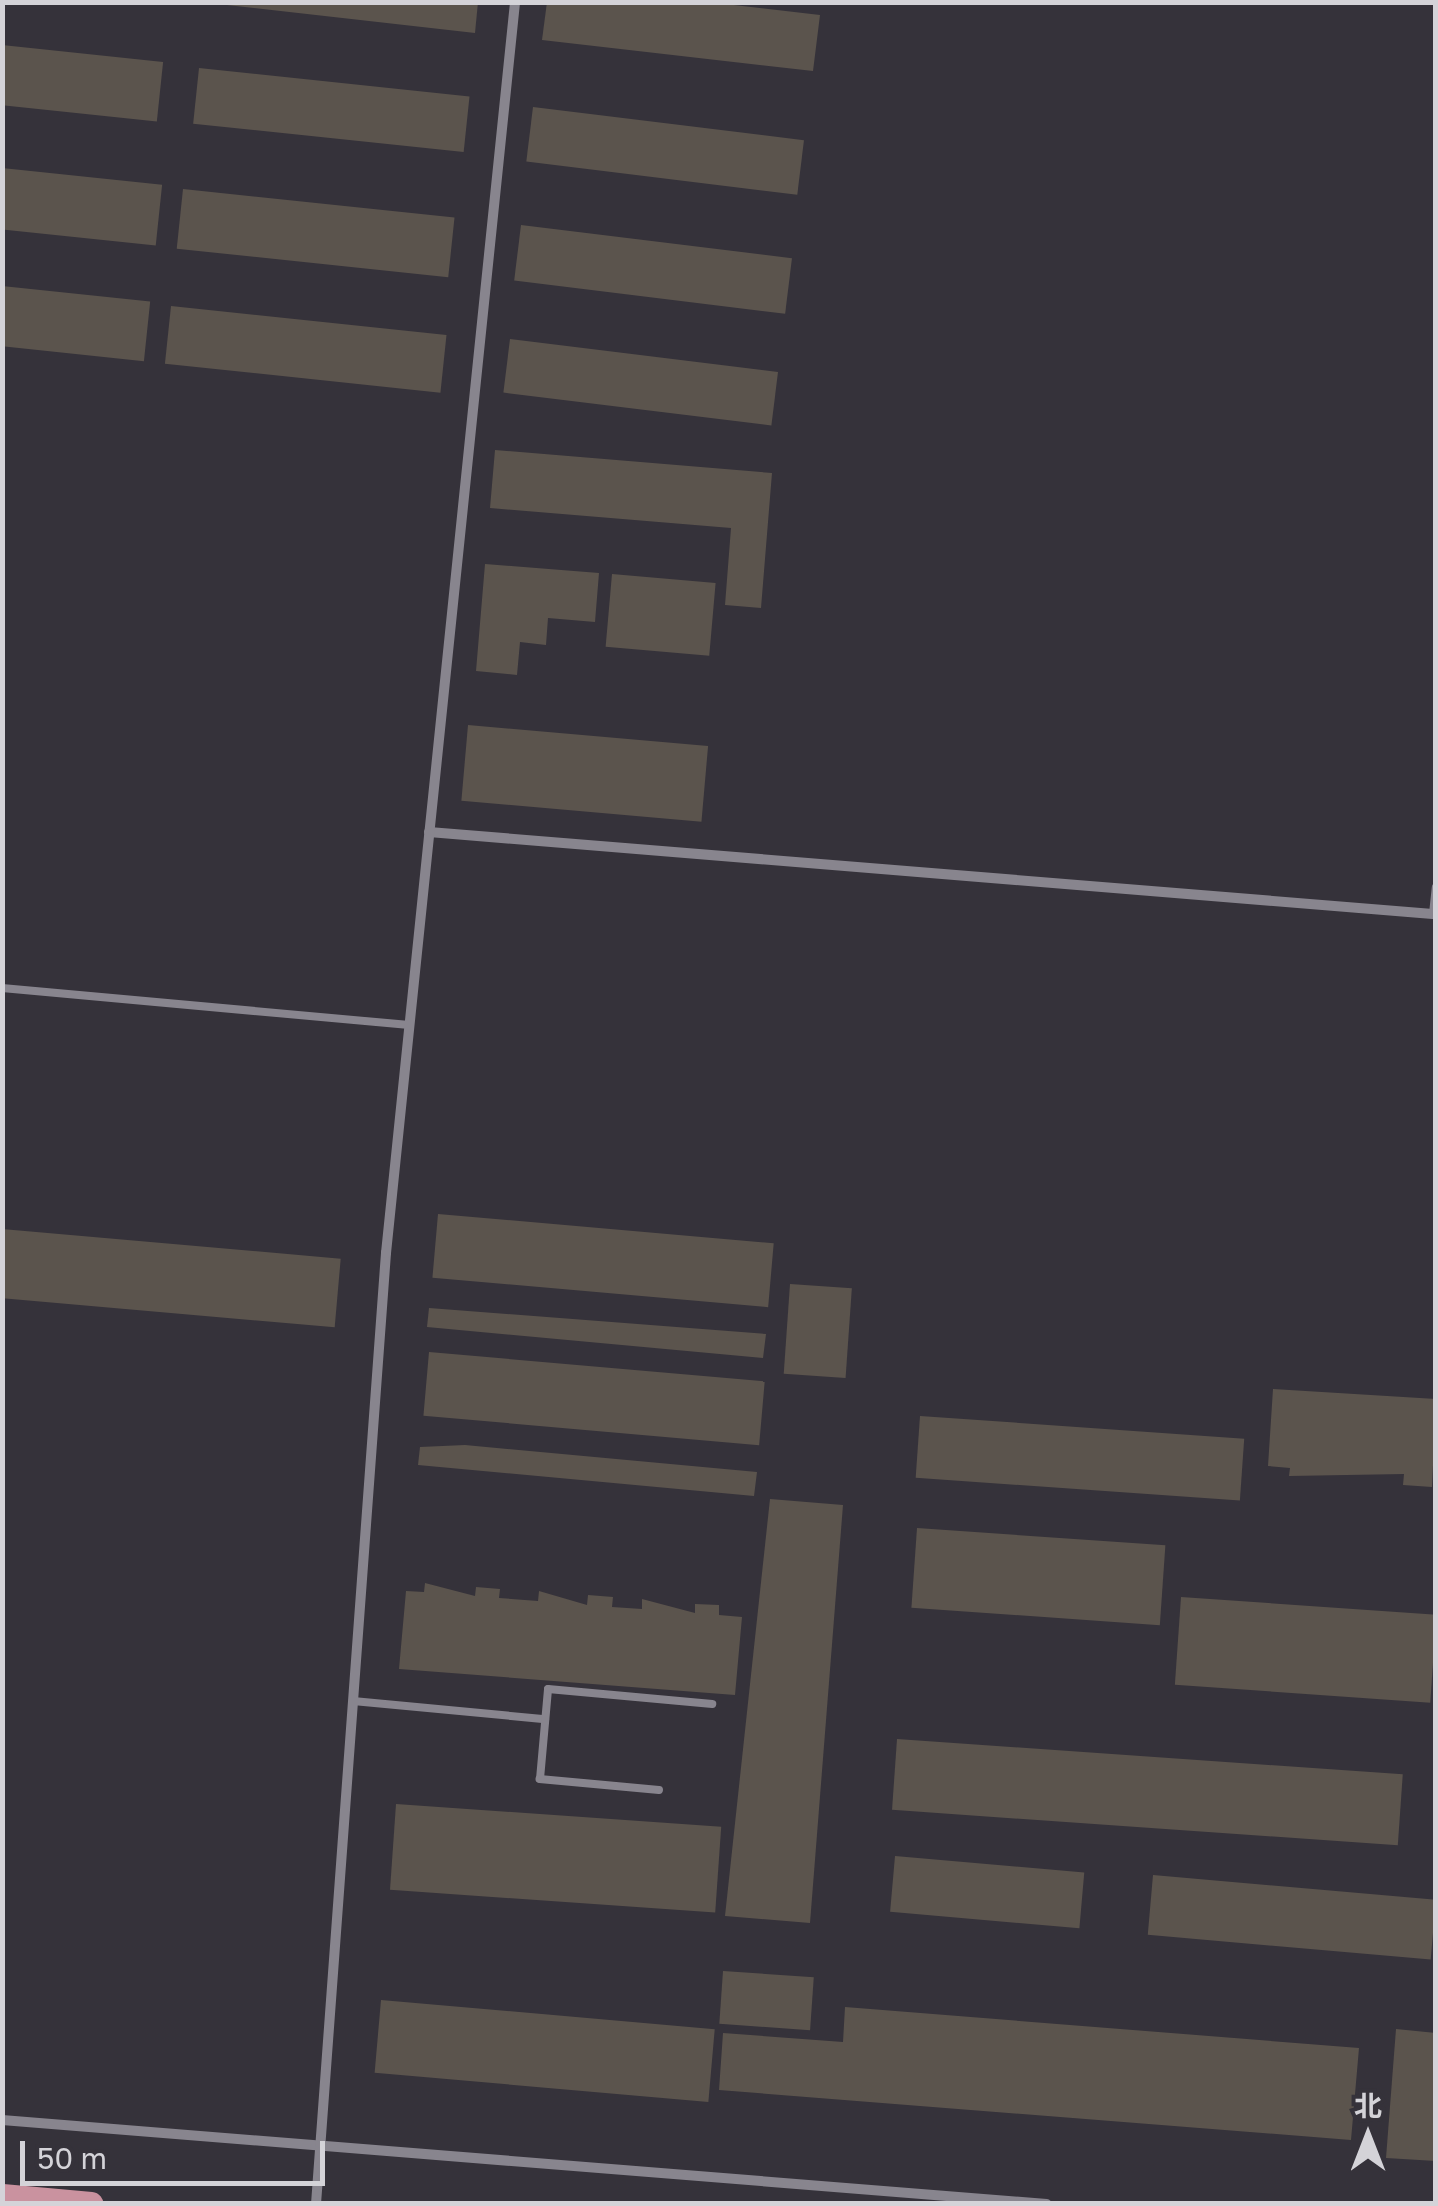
<!DOCTYPE html>
<html>
<head>
<meta charset="utf-8">
<style>
  body { margin:0 }
  #map { position:relative; width:1438px; height:2206px; overflow:hidden; background:#35323a; font-family:"Golos Text","Noto Sans SC",sans-serif }
  div>[style] { position:absolute }
  .building>* { inset:0; background:#5b544d; transform-origin:0 0 }
  .service>* { height:8px; margin:-4px; padding:0 4px; transform-origin:4px; border-radius:4px; background:#88858e }
  .minor>* { height:10px; margin:-5px; padding:0 5px; transform-origin:5px; border-radius:5px; background:#88858e }
  .primary>* { height:25px; margin:-12.5px; padding:0 12.5px; transform-origin:12.5px; border-radius:12.5px; background:#ca929f }
  span { translate:-50% -50%; white-space:nowrap; text-align:center; line-height:1.15; -webkit-text-stroke:9px #35323a; paint-order:stroke }
  .frame { position:absolute; inset:0; border:5px solid #d4d3d8; pointer-events:none }
  .north { position:absolute; left:1318px; top:2086px; width:100px; height:100px; -webkit-text-stroke:8px #35323a; paint-order:stroke; rotate:0deg; font-size:28px; font-weight:700; line-height:40px; text-align:center; color:#d4d3d8 }
  .north::after { content:''; display:block; margin:auto; width:35px; height:45px; background:#d4d3d8; clip-path:polygon(50% 0,100% 100%,50% 72%,0 100%) }
  .scale { position:absolute; left:20px; top:2141px; width:305px; height:45px; box-sizing:border-box; border:5px solid #d4d3d8; border-top:0; padding-left:12px; font-size:30px; line-height:35px; white-space:nowrap; color:#d4d3d8; -webkit-text-stroke:8px #35323a; paint-order:stroke }
</style>
</head>
<body>
<div id="map">
  <div class="building">
    <i style="clip-path:polygon(200px 2px,478px 2px,475px 33px)"></i>
    <i style="clip-path:polygon(547px 2px,708px 2px,820px 15px,813px 71px,542px 40px)"></i>
    <i style="left:2px;top:45px;width:162px;height:60px;rotate:6deg"></i>
    <i style="left:199px;top:68px;width:272px;height:56px;rotate:6deg"></i>
    <i style="left:533px;top:107px;width:273px;height:55px;rotate:7deg"></i>
    <i style="left:2px;top:168px;width:161px;height:61px;rotate:6deg"></i>
    <i style="left:183px;top:189px;width:273px;height:60px;rotate:6deg"></i>
    <i style="left:521px;top:225px;width:273px;height:56px;rotate:7deg"></i>
    <i style="left:2px;top:286px;width:149px;height:60px;rotate:6deg"></i>
    <i style="left:171px;top:306px;width:277px;height:58px;rotate:6deg"></i>
    <i style="left:510px;top:339px;width:270px;height:54px;rotate:7deg"></i>
    <i style="clip-path:polygon(495px 450px,772px 473px,761px 608px,725px 605px,731px 528px,490px 508px)"></i>
    <i style="clip-path:polygon(485px 564px,599px 573px,595px 622px,548px 618px,546px 645px,520px 642px,517px 675px,476px 671px)"></i>
    <i style="left:612px;top:574px;width:104px;height:73px;rotate:5deg"></i>
    <i style="left:468px;top:725px;width:241px;height:76px;rotate:5deg"></i>
    <i style="left:438px;top:1214px;width:337px;height:64px;rotate:5deg"></i>
    <i style="left:2px;top:1229px;width:340px;height:69px;rotate:5deg"></i>
    <i style="left:790px;top:1284px;width:62px;height:90px;rotate:4deg"></i>
    <i style="clip-path:polygon(429px 1308px,766px 1334px,763px 1358px,427px 1327px)"></i>
    <i style="left:429px;top:1352px;width:337px;height:64px;rotate:5deg"></i>
    <i style="clip-path:polygon(1273px 1389px,1436px 1399px,1432px 1487px,1403px 1485px,1404px 1474px,1289px 1476px,1290px 1468px,1268px 1466px)"></i>
    <i style="left:920px;top:1416px;width:325px;height:62px;rotate:4deg"></i>
    <i style="clip-path:polygon(465px 1445px,757px 1472px,754px 1496px,418px 1465px,420px 1447px)"></i>
    <i style="clip-path:polygon(770px 1499px,843px 1505px,810px 1923px,725px 1916px)"></i>
    <i style="left:917px;top:1528px;width:249px;height:80px;rotate:4deg"></i>
    <i style="clip-path:polygon(425px 1583px,475px 1596px,476px 1587px,500px 1589px,499px 1598px,538px 1601px,539px 1591px,587px 1605px,588px 1595px,613px 1597px,612px 1607px,642px 1609px,642px 1599px,695px 1613px,695px 1604px,719px 1605px,719px 1615px,742px 1617px,735px 1695px,399px 1669px,406px 1591px,424px 1592px)"></i>
    <i style="left:1181px;top:1597px;width:256px;height:88px;rotate:4deg"></i>
    <i style="left:897px;top:1739px;width:507px;height:71px;rotate:4deg"></i>
    <i style="left:396px;top:1804px;width:326px;height:86px;rotate:4deg"></i>
    <i style="left:895px;top:1856px;width:190px;height:56px;rotate:5deg"></i>
    <i style="left:1153px;top:1875px;width:284px;height:60px;rotate:5deg"></i>
    <i style="left:723px;top:1971px;width:91px;height:53px;rotate:4deg"></i>
    <i style="left:381px;top:2000px;width:335px;height:73px;rotate:5deg"></i>
    <i style="clip-path:polygon(845px 2007px,1359px 2048px,1351px 2140px,719px 2090px,723px 2033px,843px 2042px)"></i>
    <i style="clip-path:polygon(1396px 2029px,1436px 2033px,1436px 2161px,1386px 2158px)"></i>
  </div>
  <div class="service">
    <i style="left:1433px;top:914px;width:27px;rotate:-84deg"></i>
    <i style="left:2px;top:988px;width:409px;rotate:5.2deg"></i>
    <i style="left:353px;top:1701px;width:193px;rotate:5.4deg"></i>
    <i style="left:659px;top:1790px;width:120px;rotate:-174.7deg"></i>
    <i style="left:540px;top:1779px;width:90px;rotate:-84.9deg"></i>
    <i style="left:548px;top:1689px;width:165px;rotate:5.2deg"></i>
  </div>
  <div class="minor">
    <i style="left:429px;top:832px;width:1007px;rotate:4.67deg"></i>
    <i style="left:2px;top:2120px;width:1048px;rotate:4.6deg"></i>
    <i style="left:316px;top:2204px;width:954px;rotate:-85.79deg"></i>
    <i style="left:386px;top:1253px;width:1258px;rotate:-84.11deg"></i>
  </div>
  <div class="primary">
    <i style="left:2px;top:2196px;width:89px;rotate:5.1deg"></i>
  </div>
  <div class="frame"></div>
  <div class="north">北</div>
  <div class="scale">50 m</div>
</div>
</body>
</html>
